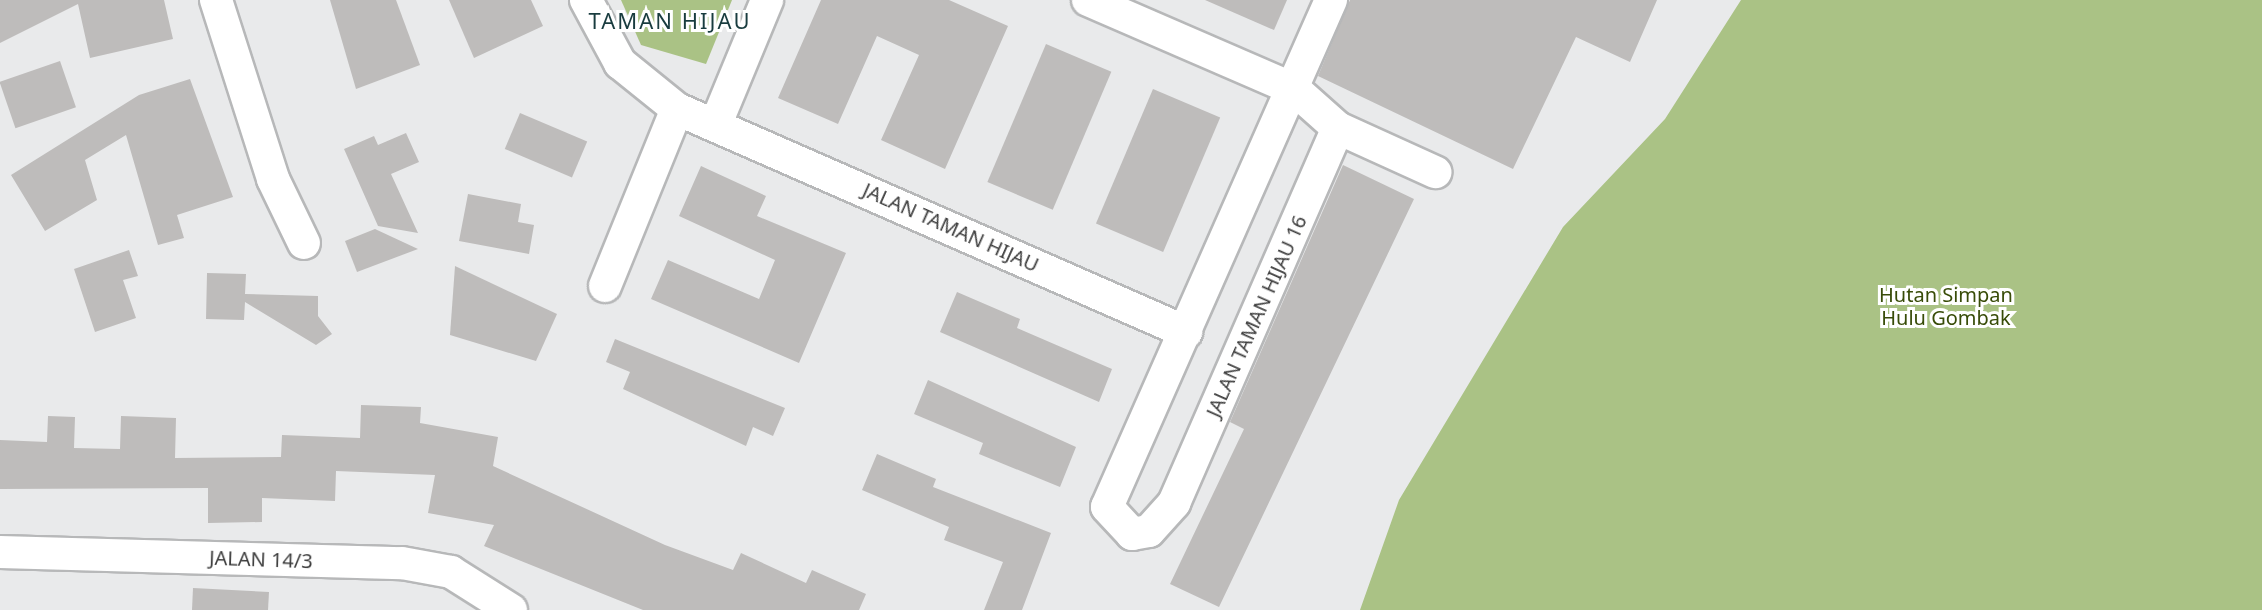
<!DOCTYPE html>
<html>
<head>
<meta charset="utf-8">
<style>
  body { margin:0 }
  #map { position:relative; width:2262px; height:610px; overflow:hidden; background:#e9eaeb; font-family:"Noto Sans",sans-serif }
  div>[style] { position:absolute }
  .forest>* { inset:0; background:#aac285 }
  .building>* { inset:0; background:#bebcbb; transform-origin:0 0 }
  .roads { filter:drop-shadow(2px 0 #b7b8b9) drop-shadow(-2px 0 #b7b8b9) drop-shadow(0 2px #b7b8b9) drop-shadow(0 -2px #b7b8b9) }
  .minor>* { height:32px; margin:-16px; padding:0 16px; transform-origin:16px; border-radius:16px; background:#fff }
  span { translate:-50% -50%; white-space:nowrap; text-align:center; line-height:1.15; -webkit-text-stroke:6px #fff; paint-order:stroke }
  .street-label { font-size:20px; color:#3d3d3d }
  .park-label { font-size:20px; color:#384c08 }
  .neighbourhood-label { font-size:22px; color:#193c3f; letter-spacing:2px }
</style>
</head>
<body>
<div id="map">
  <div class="forest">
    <i style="clip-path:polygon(621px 0,732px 0,706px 64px,641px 45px)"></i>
    <i style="clip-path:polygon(1741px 0,2262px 0,2262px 610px,1360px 610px,1399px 500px,1563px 227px,1665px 119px)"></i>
  </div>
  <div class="building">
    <i style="clip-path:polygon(0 0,164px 0,173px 39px,90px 58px,78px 4px,0 43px)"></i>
    <i style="clip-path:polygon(330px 0,396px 0,420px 65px,356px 89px)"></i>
    <i style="clip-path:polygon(449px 0,531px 0,543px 26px,474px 58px)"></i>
    <i style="clip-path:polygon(821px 0,949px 0,1008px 26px,945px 169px,881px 140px,919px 55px,877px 36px,838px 124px,778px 98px)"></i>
    <i style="clip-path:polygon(1205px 0,1287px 0,1274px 30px)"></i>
    <i style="clip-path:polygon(1350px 0,1657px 0,1630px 62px,1576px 37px,1513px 169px,1318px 76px)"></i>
    <i style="left:1046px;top:44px;width:71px;height:150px;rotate:23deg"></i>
    <i style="left:60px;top:61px;width:49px;height:64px;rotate:71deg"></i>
    <i style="clip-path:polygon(190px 79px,233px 197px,177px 215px,184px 238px,158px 245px,126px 135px,85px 160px,97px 200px,45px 231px,11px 175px,139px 95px)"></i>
    <i style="left:1153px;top:89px;width:73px;height:146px;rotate:23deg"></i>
    <i style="left:520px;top:113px;width:73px;height:39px;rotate:23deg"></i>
    <i style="clip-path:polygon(406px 133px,419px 162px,391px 174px,418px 233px,378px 226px,344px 149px,374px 136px,378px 145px)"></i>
    <i style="clip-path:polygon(1343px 165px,1414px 199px,1219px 607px,1170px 584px,1244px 429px,1230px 422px)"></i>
    <i style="clip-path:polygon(701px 166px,766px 196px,757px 216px,846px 253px,799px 363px,651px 299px,668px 260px,759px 299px,775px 260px,679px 216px)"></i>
    <i style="clip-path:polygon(468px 194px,521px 204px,518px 222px,534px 225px,529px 254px,459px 241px)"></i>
    <i style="clip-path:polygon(375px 229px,418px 249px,357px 272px,345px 241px)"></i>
    <i style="clip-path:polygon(129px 250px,138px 276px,123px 280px,136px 318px,95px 332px,74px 269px)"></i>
    <i style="clip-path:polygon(455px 266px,557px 314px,536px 361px,450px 335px)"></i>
    <i style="clip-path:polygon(207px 273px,246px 274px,245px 294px,318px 296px,318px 316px,332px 334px,316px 345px,245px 302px,244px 320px,206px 319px)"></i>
    <i style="clip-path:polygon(957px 292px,1020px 319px,1017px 328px,1112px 369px,1099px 402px,940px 332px)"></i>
    <i style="clip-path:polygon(615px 339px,785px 408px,773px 436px,753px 427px,746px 446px,623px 389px,630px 372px,606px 362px)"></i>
    <i style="clip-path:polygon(928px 380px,1076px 447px,1060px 487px,979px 454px,983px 443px,914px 414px)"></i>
    <i style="clip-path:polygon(361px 405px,421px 407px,420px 423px,498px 437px,493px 466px,665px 545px,733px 570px,741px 553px,806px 583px,812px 570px,866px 594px,859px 610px,643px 610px,484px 546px,494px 525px,428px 513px,435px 475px,336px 471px,335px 501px,262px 498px,262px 522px,208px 523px,208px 488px,0 489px,0 440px,47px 442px,48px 416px,75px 417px,74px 448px,120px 449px,121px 416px,176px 418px,175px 458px,281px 457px,282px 435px,360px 438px)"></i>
    <i style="clip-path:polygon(877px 454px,936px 479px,933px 487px,1051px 533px,1022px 610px,984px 610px,1003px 562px,944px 540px,949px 527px,862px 490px)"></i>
    <i style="clip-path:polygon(193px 588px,269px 592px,268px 610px,192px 610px)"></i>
  </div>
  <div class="roads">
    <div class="minor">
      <i style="left:216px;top:0;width:188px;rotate:72.3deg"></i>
      <i style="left:273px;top:179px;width:71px;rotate:64.2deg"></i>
      <i style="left:586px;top:0;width:72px;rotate:61.6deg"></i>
      <i style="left:620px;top:63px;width:73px;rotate:38.9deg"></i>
      <i style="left:677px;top:109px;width:556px;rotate:23.66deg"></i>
      <i style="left:1088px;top:0;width:224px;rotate:23.4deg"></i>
      <i style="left:1294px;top:89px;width:59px;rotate:41.6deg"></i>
      <i style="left:1338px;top:128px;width:107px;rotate:24.4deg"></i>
      <i style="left:1331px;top:0;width:554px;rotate:113.84deg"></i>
      <i style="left:1107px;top:507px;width:37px;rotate:47deg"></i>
      <i style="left:1132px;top:534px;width:17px;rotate:-10deg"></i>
      <i style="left:1149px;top:531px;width:38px;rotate:-48deg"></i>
      <i style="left:1174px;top:503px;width:409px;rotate:-66.4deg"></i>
      <i style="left:717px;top:121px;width:131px;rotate:-67.5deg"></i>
      <i style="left:605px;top:286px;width:191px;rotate:-67.9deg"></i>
      <i style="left:0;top:552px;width:402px;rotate:1.6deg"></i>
      <i style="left:402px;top:563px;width:50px;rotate:10.4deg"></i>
      <i style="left:451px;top:572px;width:71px;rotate:32.3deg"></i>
    </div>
  </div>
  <div class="street-label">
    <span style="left:951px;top:227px;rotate:24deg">JALAN TAMAN HIJAU</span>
    <span style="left:1256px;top:316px;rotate:-66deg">JALAN TAMAN HIJAU 16</span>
    <span style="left:261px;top:559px;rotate:2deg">JALAN 14/3</span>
  </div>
  <div class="park-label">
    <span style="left:1946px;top:306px">Hutan Simpan<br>Hulu Gombak</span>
  </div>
  <div class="neighbourhood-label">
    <span style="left:670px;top:21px">TAMAN HIJAU</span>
  </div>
</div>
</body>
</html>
